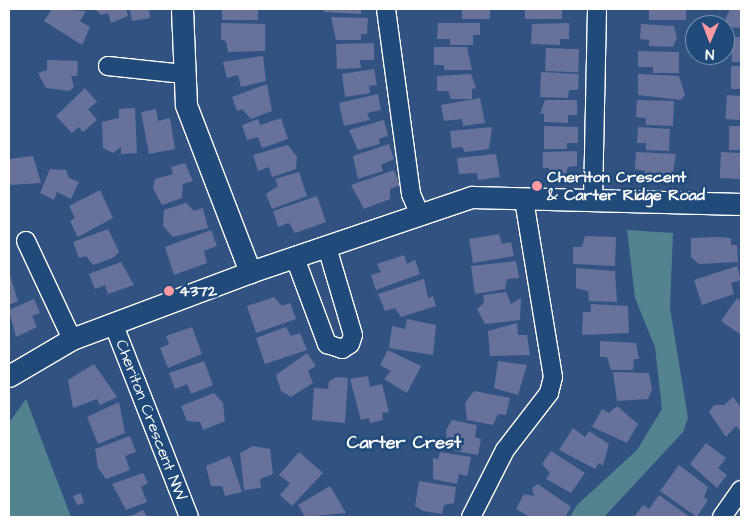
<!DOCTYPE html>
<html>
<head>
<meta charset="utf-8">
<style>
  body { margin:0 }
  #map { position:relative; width:750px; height:526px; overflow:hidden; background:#325382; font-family:"Architects Daughter",sans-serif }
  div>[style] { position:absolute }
  .green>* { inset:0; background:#53838e }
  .building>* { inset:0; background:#677199; transform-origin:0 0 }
  .roads { filter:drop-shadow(1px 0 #fff) drop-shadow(-1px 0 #fff) drop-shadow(0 1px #fff) drop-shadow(0 -1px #fff) }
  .minor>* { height:18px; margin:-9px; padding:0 9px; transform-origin:9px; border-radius:9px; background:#1f4a7a }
  .tertiary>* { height:21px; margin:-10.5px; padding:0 10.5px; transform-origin:10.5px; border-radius:10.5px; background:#1f4a7a }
  .dots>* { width:14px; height:14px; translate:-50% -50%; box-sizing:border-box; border:2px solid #1f4a7a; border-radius:50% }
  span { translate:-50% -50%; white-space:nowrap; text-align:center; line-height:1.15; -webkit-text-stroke:5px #1f4a7a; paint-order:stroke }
  .poi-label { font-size:16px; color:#fff; font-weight:700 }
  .left { translate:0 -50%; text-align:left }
  .street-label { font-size:16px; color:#fff }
  .neighbourhood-label { font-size:18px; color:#fff; font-weight:700 }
  .frame { position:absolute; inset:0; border:10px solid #fff; pointer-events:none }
  .north { position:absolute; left:685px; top:15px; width:50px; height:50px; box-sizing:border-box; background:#1f4a7a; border:1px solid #7992af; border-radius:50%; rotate:181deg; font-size:14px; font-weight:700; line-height:20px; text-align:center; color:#fff }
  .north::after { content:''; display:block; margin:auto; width:18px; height:22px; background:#ff9aa2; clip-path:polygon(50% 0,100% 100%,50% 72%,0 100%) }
</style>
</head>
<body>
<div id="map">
  <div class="green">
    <i style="clip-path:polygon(627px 230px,673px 233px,670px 308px,688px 418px,683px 432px,604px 517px,570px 517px,577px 505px,637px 450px,662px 409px,655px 347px,635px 298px)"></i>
    <i style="clip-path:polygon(26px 399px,71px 517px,9px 517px,9px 423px)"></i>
  </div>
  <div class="building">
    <i style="clip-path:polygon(52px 9px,86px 11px,80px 21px,90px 27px,82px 45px,44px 21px)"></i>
    <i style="clip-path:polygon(95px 9px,126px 9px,128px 16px,111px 23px,108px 13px,101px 15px)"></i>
    <i style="clip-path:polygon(130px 9px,149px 9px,150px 18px,132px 21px)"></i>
    <i style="left:222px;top:9px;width:36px;height:11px"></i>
    <i style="clip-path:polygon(324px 9px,361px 9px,361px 14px,324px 12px)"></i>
    <i style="left:462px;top:9px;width:28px;height:10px"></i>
    <i style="left:525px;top:9px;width:37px;height:10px"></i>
    <i style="left:649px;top:9px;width:37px;height:11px"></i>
    <i style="clip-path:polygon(730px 9px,741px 9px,741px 28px,730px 27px,724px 22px)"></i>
    <i style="clip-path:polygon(331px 17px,368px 18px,367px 34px,361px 34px,361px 40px,336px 40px)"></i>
    <i style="clip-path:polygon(221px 23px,265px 24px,265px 51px,228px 52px,226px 41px,221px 40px)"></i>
    <i style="clip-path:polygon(438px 23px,480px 23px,480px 35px,473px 35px,473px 45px,450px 45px,450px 39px,437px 39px)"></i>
    <i style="clip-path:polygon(569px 23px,569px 39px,560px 39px,560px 45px,531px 44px,532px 24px)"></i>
    <i style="clip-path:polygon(641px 24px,674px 26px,677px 38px,673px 47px,649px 46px,649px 40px,640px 39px)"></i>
    <i style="left:732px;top:37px;width:9px;height:25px"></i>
    <i style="clip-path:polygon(374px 43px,374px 60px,360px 60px,361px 68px,337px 69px,336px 44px)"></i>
    <i style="clip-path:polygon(434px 47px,467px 47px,472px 70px,444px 70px,444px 65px,434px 65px)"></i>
    <i style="left:546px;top:48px;width:33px;height:23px;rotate:2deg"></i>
    <i style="clip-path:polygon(638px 51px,679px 52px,679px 73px,653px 73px,653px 67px,638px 67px)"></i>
    <i style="clip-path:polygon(263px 56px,266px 81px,241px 87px,238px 75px,227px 78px,223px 62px)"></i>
    <i style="clip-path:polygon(47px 60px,78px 61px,77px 76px,71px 76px,74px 87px,69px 91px,46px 88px,38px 73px,47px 70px)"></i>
    <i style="left:731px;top:66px;width:10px;height:23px"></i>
    <i style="clip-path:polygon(374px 69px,377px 85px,369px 86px,370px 93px,345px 97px,342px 74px)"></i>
    <i style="clip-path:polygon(541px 72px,579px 74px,578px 90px,569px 90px,568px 98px,540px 97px)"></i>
    <i style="clip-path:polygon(471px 74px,476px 88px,472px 89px,472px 99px,451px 99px,448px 91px,437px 91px,437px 76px)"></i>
    <i style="clip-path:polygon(638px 74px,679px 76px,685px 95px,681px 100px,638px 95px)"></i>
    <i style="clip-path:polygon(267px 84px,272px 111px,251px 119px,242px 109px,237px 111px,232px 97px)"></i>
    <i style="clip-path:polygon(85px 88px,97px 102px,88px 109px,97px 120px,83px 132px,79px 127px,72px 133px,56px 116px)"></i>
    <i style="clip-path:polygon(378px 94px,381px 110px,367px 113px,370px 120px,344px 126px,339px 103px)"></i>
    <i style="left:727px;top:95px;width:14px;height:24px;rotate:4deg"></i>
    <i style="clip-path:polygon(480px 98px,485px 123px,463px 126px,462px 119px,444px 121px,441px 105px)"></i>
    <i style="clip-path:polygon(545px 100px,577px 100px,577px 115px,568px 115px,568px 123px,544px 122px,544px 114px,540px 114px)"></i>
    <i style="clip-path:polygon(637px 100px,674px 101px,673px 126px,646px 125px,646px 118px,636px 117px)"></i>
    <i style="clip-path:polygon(135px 108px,137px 153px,121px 154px,121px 147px,113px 153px,103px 148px,102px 122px,119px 118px,119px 109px)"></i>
    <i style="clip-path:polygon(156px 109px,158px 121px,170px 118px,175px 149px,149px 154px,141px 112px)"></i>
    <i style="clip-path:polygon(281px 118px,288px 139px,262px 148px,258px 137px,247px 140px,242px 125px,258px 119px,260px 125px)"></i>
    <i style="clip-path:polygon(384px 120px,388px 136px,379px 139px,380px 144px,358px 150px,349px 130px)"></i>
    <i style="clip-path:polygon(544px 126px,578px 127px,578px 143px,567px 143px,567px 149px,544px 149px)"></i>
    <i style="left:729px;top:126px;width:12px;height:24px"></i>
    <i style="clip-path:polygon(492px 127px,489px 149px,465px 152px,462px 147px,452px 148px,450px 131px)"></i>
    <i style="clip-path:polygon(638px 127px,670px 129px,669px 151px,646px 150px,646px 143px,637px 143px)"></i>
    <i style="clip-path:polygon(389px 144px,394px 159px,381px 165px,383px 171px,358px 179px,353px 156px)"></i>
    <i style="clip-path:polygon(288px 145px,297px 157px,296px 169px,272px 177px,269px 167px,258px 171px,253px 155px)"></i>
    <i style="clip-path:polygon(577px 151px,577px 166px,568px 167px,565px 176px,549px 176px,549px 168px,543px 168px,543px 152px)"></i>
    <i style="clip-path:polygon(636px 152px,676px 154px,672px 178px,645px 177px,645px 171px,635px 169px)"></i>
    <i style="left:721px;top:152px;width:20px;height:26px;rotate:3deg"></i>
    <i style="clip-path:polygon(496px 154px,500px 177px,478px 180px,477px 173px,459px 174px,457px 158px)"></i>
    <i style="clip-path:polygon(33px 156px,41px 183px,9px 185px,9px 159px)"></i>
    <i style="clip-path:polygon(185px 163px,193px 181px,183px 184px,182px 198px,162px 205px,153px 188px,155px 179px,173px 174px,171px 167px)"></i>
    <i style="clip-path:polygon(50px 169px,66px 170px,69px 178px,79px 182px,71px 199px,57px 192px,54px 200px,40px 193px)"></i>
    <i style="clip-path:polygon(394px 170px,400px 185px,390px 189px,390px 199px,364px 209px,351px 185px)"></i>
    <i style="clip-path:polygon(299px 172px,307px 196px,272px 209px,266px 194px,278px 186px,275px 179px)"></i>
    <i style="clip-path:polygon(100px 190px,113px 218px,78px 237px,70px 221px,75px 218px,69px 206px)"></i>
    <i style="clip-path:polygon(317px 196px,326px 222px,295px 233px,289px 223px,278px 227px,273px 211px)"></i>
    <i style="clip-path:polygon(186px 203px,194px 211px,203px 208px,208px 228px,173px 237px,163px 226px,164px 210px)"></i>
    <i style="clip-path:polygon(108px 229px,119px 252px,113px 258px,93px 265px,86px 256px,79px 258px,73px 242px)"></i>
    <i style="clip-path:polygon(211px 230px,217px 246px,204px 251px,207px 263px,174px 275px,165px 247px)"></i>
    <i style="clip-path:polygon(499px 234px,502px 244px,511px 242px,514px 256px,473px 263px,469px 239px)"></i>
    <i style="clip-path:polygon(585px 236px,616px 237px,615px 266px,573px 264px,573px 247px,582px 247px)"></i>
    <i style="clip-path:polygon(716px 237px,731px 238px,731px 245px,737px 245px,738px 262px,699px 264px,691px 257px,691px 238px)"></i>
    <i style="clip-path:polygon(404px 255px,407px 264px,415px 260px,420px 274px,376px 290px,371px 275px,381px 272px,377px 264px)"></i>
    <i style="clip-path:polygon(516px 261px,519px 278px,507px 279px,505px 289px,475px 294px,471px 266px)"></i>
    <i style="clip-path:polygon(121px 262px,134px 285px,108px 294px,105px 285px,95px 289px,89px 274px)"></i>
    <i style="clip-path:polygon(737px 266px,741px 280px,731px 283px,734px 294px,702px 305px,694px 280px)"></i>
    <i style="clip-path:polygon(576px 268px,615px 271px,617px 302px,589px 301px,588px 291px,576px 288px)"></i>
    <i style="clip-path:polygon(9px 272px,18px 301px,9px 305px)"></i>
    <i style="clip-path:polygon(424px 279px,428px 298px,433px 296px,436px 306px,401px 317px,395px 308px,385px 311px,378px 294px)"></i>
    <i style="clip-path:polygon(506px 292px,511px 304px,521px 298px,520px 320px,485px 324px,477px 309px,484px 303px,483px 295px)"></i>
    <i style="clip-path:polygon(274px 297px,282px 306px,290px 303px,296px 319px,256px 333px,247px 306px)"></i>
    <i style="clip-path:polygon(737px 298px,741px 301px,741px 335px,721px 321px)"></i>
    <i style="clip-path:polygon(34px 299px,40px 313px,32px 316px,37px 327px,16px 337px,9px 310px)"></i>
    <i style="clip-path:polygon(591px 304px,628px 306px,629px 333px,582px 335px,583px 312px,591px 312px)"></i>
    <i style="clip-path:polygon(407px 319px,436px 325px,433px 355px,389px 348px,392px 326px,405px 329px)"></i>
    <i style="clip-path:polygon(517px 323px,518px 335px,527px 335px,530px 355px,490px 356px,488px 331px)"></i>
    <i style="clip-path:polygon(192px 327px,202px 354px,168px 368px,160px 348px,169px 344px,166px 336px)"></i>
    <i style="clip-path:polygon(286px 327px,291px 336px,300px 333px,307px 350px,265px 364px,256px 338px)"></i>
    <i style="clip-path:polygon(600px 341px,636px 343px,639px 359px,634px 359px,633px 370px,611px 370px,607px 357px,600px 357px)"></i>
    <i style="clip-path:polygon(388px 350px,421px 366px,407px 393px,384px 379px,391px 371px,380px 365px)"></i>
    <i style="clip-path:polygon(307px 353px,316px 366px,308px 371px,313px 383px,291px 397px,281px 391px,276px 375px)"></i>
    <i style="clip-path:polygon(204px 361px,213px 385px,191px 394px,187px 384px,175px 389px,169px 373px)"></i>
    <i style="clip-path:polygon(498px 361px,527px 365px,518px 395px,494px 388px)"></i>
    <i style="clip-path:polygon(94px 364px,117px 397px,100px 405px,97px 399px,73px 408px,68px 380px)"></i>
    <i style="clip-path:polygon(613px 372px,649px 373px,652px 390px,648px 399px,617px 401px)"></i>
    <i style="clip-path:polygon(368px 376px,370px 387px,382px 384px,389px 412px,382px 413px,383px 420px,370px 423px,369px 418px,361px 420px,350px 379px)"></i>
    <i style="clip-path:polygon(337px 377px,348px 378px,345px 423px,312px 420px,314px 388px,328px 389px,329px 381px)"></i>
    <i style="clip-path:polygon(474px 391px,510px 398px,506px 415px,498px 414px,493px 425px,467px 420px,465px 403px)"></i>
    <i style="clip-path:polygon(214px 393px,223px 403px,225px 421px,203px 430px,200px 422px,187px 421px,181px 406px)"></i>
    <i style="clip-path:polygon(733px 397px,741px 407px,741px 432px,736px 426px,726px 437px,709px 412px,714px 405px,724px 405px)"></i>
    <i style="clip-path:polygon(119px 402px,125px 433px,98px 444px,87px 417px)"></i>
    <i style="clip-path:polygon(617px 406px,638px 424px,627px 443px,592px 427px,602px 409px,609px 413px)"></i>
    <i style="clip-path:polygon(452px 420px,477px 425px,475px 437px,481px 439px,478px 455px,455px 451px,456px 445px,447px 443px,446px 430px)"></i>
    <i style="clip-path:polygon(573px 428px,585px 437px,589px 431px,609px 444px,603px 466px,599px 463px,595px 469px,559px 450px)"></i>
    <i style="clip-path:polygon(130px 436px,136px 452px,125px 456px,130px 470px,106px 479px,98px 468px,95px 449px)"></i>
    <i style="clip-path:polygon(706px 443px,726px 458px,718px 468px,727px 475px,717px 488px,690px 464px)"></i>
    <i style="clip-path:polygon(253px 446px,270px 449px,273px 474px,260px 479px,261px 488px,244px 490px,240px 453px)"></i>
    <i style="clip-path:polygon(551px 451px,585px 473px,571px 493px,546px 479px,550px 473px,542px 464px)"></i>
    <i style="clip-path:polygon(299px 452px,323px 473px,292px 506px,280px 495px,290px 483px,279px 475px)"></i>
    <i style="clip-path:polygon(440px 452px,471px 457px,467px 476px,459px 474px,457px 484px,433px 479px,433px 458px,438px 459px)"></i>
    <i style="clip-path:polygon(230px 456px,242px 492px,225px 496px,222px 486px,211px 486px,206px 466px)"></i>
    <i style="clip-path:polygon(679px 465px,708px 487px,704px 497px,708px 500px,697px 517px,660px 491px)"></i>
    <i style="clip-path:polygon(143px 473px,148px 483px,141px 487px,147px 502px,126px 510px,112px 484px)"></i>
    <i style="clip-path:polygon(419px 481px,456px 487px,454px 503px,444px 505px,442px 514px,423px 511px,415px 506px)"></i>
    <i style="clip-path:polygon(538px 484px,571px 507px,565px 517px,530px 517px,516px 509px,524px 494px,534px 496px,532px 488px)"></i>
    <i style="clip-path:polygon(330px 486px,346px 513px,305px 517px,298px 505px)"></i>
    <i style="clip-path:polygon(81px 493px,84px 503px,77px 505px,73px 496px)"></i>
    <i style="clip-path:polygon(659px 495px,690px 517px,634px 517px,643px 505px,649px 509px)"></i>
    <i style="clip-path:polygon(143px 510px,147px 517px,124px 517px,133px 515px)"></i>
  </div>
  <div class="roads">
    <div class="minor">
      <i style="left:386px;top:9px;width:187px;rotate:82.3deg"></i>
      <i style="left:411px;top:194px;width:23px;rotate:67deg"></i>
      <i style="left:108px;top:66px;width:76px;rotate:6deg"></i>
      <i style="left:593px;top:201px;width:192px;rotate:-88.8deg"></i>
      <i style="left:26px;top:241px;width:108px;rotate:64.9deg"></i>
      <i style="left:295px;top:258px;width:92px;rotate:69.6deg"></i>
      <i style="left:327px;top:344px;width:16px;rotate:18deg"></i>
      <i style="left:342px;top:349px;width:9px;rotate:-32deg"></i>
      <i style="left:350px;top:344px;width:9px;rotate:-72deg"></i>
      <i style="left:353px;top:335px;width:92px;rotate:-106.5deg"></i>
      <i style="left:113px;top:323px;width:208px;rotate:68.6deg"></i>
      <i style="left:471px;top:517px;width:75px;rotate:-63.1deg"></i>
      <i style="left:505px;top:450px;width:72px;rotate:-52.3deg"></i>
      <i style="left:549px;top:393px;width:16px;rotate:-76deg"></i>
      <i style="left:553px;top:377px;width:180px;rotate:-99.3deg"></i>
      <i style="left:722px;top:517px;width:33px;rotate:-55deg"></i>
    </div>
    <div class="tertiary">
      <i style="left:182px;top:9px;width:96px;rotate:87.6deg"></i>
      <i style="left:186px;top:105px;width:179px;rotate:69deg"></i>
      <i style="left:9px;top:376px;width:73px;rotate:-30.4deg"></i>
      <i style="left:72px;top:339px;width:190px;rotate:-20.6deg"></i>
      <i style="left:250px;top:272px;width:234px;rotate:-18.7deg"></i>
      <i style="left:472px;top:197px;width:269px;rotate:1.5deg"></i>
    </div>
  </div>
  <div class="dots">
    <i style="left:537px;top:186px;background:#ff9aa2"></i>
    <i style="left:169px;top:291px;background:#ff9aa2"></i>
  </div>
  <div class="poi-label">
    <span class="left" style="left:547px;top:186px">Cheriton Crescent<br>&amp; Carter Ridge Road</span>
    <span class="left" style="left:179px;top:291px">4372</span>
  </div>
  <div class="street-label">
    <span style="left:151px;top:420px;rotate:69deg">Cheriton Crescent NW</span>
  </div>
  <div class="neighbourhood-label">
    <span style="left:404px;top:443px">Carter Crest</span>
  </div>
  <div class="frame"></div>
  <div class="north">N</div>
</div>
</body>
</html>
